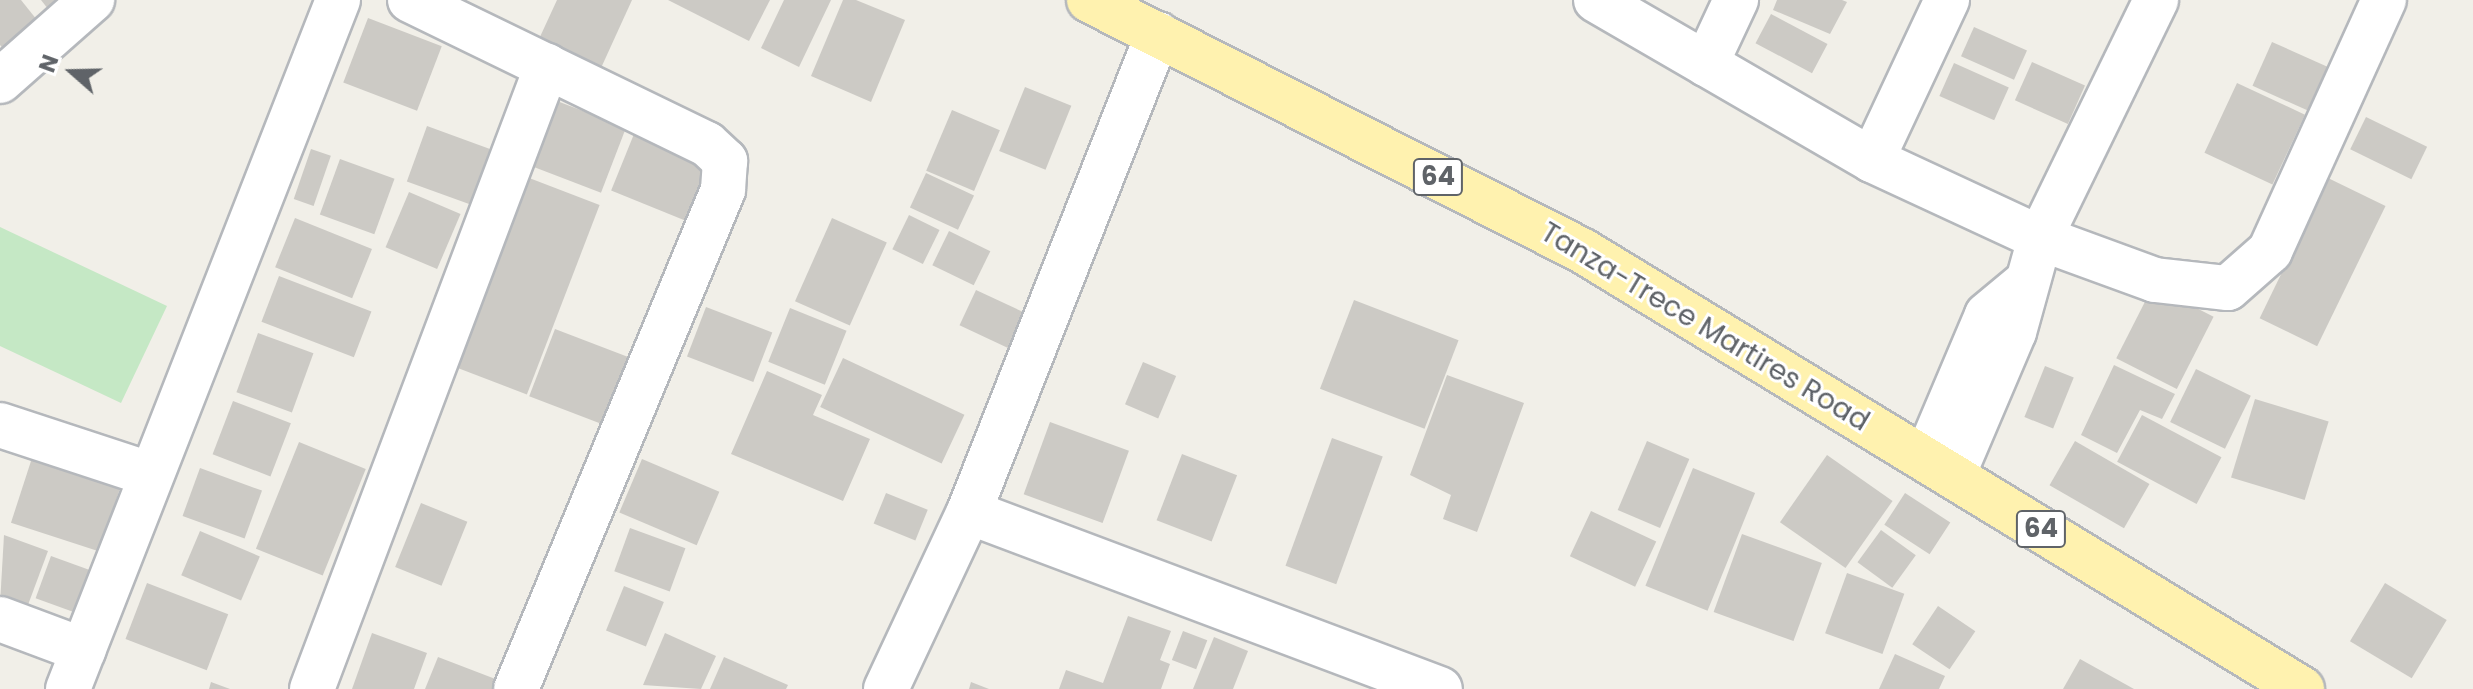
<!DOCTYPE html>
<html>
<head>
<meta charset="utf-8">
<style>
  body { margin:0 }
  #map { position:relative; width:2473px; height:689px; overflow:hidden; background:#f1efe8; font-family:Poppins,sans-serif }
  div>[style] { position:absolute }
  .green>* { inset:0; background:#c5e8c5 }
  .building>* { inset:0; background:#cccac5; transform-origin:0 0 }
  .roads { filter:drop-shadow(2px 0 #b5b8bc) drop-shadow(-2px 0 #b5b8bc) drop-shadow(0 2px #b5b8bc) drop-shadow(0 -2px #b5b8bc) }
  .minor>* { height:44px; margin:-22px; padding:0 22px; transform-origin:22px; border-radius:22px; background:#fff }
  .major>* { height:44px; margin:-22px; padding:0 22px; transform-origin:22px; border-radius:22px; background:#fff2af }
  span { translate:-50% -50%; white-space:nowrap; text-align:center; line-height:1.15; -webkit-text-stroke:6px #fff; paint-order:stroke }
  .shield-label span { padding:2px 6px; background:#fff; border:2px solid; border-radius:6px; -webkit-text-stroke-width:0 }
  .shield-label { font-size:26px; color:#5f6368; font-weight:700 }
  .street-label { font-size:28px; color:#5f6368 }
  .north { position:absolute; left:32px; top:32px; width:80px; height:80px; -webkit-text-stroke:6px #fff; paint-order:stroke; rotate:290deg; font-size:22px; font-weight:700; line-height:32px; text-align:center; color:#5f6368 }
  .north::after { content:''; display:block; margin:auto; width:28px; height:36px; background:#5f6368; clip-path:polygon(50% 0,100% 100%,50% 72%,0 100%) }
</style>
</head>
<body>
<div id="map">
  <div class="green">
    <i style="clip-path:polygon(0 227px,167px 306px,121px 403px,0 346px)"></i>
  </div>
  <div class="building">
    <i style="clip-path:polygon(0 0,21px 0,41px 25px,8px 54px,0 45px)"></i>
    <i style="clip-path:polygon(41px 0,69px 0,52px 14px)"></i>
    <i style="clip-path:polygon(557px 0,632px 0,601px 68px,539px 39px)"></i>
    <i style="clip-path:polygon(668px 0,770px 0,749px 41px)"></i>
    <i style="clip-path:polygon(784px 0,831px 0,799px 67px,761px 48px)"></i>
    <i style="clip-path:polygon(843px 0,856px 0,905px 20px,871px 102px,811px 76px)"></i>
    <i style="clip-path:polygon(1777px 0,1842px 0,1847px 2px,1830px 34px,1773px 10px)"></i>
    <i style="left:1771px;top:14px;width:64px;height:33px;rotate:28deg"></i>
    <i style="left:368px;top:18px;width:79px;height:69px;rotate:21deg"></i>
    <i style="left:1974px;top:27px;width:58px;height:32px;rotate:24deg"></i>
    <i style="left:2272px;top:42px;width:68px;height:48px;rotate:24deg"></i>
    <i style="left:2032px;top:62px;width:58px;height:42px;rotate:24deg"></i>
    <i style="left:1954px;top:63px;width:60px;height:36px;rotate:24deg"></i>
    <i style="left:2237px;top:83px;width:75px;height:77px;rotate:25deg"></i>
    <i style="left:1025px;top:87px;width:50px;height:69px;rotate:22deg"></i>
    <i style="left:557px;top:101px;width:74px;height:70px;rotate:21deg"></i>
    <i style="left:952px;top:110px;width:52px;height:66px;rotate:23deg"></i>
    <i style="left:2366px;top:117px;width:68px;height:36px;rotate:26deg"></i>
    <i style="left:427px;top:126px;width:67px;height:59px;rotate:20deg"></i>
    <i style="left:634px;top:134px;width:87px;height:61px;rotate:22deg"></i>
    <i style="left:311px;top:149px;width:21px;height:53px;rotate:19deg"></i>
    <i style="left:340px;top:159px;width:58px;height:59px;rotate:20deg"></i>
    <i style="left:926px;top:173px;width:53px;height:38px;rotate:25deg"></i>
    <i style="left:524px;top:176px;width:81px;height:203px;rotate:21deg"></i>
    <i style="left:2328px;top:178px;width:64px;height:156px;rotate:26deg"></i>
    <i style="left:409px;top:192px;width:56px;height:60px;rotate:23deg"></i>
    <i style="left:909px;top:215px;width:34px;height:38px;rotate:26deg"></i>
    <i style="left:295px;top:218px;width:83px;height:53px;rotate:22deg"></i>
    <i style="left:832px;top:218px;width:60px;height:91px;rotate:24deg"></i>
    <i style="left:949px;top:231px;width:46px;height:38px;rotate:26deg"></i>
    <i style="left:279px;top:276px;width:99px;height:49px;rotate:21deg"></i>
    <i style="left:2153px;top:286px;width:68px;height:81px;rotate:27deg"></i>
    <i style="left:976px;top:290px;width:60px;height:39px;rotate:25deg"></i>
    <i style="left:1354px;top:300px;width:112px;height:95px;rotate:21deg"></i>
    <i style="left:706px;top:307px;width:71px;height:53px;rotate:21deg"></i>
    <i style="left:790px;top:308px;width:61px;height:58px;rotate:22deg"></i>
    <i style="left:555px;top:329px;width:91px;height:72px;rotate:21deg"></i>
    <i style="left:258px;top:333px;width:59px;height:63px;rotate:20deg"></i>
    <i style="left:843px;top:358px;width:134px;height:54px;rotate:25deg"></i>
    <i style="left:1143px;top:362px;width:36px;height:46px;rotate:23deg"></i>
    <i style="clip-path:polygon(2114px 365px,2175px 394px,2162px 419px,2140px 410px,2117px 453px,2081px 435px)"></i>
    <i style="left:2045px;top:366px;width:31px;height:55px;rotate:22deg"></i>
    <i style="left:2196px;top:369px;width:61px;height:59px;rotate:26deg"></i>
    <i style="clip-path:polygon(767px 371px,822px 395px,813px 415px,870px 439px,843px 501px,731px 454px)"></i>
    <i style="clip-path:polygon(1447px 375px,1524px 403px,1477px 532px,1443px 519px,1451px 495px,1410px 475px)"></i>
    <i style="left:2255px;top:399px;width:77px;height:82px;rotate:17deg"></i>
    <i style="left:233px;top:401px;width:62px;height:57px;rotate:21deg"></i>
    <i style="left:2142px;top:415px;width:90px;height:53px;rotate:28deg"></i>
    <i style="left:1050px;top:422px;width:84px;height:77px;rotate:20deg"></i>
    <i style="left:1332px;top:438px;width:54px;height:136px;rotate:20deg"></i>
    <i style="left:1647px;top:441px;width:46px;height:75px;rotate:23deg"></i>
    <i style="left:2075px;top:441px;width:86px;height:51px;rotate:30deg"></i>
    <i style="left:299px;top:442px;width:72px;height:115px;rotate:22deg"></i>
    <i style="left:1182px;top:454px;width:59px;height:71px;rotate:21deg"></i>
    <i style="left:1827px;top:455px;width:80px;height:82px;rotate:35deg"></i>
    <i style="left:32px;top:458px;width:93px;height:68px;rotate:18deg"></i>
    <i style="left:642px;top:459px;width:84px;height:58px;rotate:23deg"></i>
    <i style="left:200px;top:468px;width:66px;height:51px;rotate:20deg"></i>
    <i style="left:1693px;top:468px;width:67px;height:127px;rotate:22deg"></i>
    <i style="left:886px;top:493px;width:45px;height:33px;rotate:22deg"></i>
    <i style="left:1905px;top:493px;width:54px;height:38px;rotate:33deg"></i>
    <i style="left:421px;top:503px;width:50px;height:69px;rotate:22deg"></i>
    <i style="left:1591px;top:511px;width:72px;height:50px;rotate:25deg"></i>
    <i style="left:630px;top:528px;width:59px;height:46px;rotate:20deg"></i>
    <i style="left:1881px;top:530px;width:43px;height:40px;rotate:36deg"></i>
    <i style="left:200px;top:531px;width:65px;height:48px;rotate:23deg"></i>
    <i style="left:1742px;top:534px;width:85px;height:83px;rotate:20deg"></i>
    <i style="clip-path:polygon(4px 535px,48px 551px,25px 613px,0 604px)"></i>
    <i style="left:51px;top:556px;width:47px;height:45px;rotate:20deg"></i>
    <i style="left:1847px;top:573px;width:61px;height:64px;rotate:20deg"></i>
    <i style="left:147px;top:583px;width:87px;height:60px;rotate:21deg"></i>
    <i style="left:2385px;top:583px;width:72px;height:68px;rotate:31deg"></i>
    <i style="left:624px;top:586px;width:43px;height:48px;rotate:22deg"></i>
    <i style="left:1938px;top:606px;width:45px;height:46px;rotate:34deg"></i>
    <i style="clip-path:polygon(1128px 616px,1171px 631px,1160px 660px,1170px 664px,1161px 689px,1059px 689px,1066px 670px,1103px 683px)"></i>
    <i style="left:1183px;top:631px;width:26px;height:31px;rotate:21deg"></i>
    <i style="clip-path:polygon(372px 633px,427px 653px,414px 689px,352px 689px)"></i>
    <i style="clip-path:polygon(665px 633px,716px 656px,701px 689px,643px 685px)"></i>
    <i style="clip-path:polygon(1214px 637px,1248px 651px,1233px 689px,1193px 689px)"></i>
    <i style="clip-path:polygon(1895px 654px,1945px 676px,1939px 689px,1879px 689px)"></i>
    <i style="clip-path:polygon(438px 657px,498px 680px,494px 689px,425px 689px)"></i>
    <i style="clip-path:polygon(724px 657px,788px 685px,786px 689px,710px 689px)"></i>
    <i style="clip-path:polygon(2080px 659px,2134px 689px,2063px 689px)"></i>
    <i style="clip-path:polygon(211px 682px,230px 689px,209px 689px)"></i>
    <i style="clip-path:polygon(971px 682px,989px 689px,969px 689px)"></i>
  </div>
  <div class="roads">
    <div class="minor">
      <i style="left:410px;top:0;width:330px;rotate:25.9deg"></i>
      <i style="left:707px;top:144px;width:25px;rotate:43deg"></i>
      <i style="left:725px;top:161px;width:29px;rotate:94deg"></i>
      <i style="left:723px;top:190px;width:540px;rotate:112.53deg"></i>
      <i style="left:1596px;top:0;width:319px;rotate:30.1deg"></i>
      <i style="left:1872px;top:160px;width:185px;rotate:24.9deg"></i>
      <i style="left:2040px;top:238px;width:122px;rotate:20.1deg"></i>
      <i style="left:2155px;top:280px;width:73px;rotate:6.3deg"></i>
      <i style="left:2228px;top:288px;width:56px;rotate:-41.4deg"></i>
      <i style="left:2270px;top:251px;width:276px;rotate:-65.6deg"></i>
      <i style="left:1706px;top:64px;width:71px;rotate:-64.9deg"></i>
      <i style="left:0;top:81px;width:123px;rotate:-41.4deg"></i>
      <i style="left:1872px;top:160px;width:177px;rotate:-64.9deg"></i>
      <i style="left:0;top:425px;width:157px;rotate:18.2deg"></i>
      <i style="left:1926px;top:459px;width:156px;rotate:-67deg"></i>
      <i style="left:1987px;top:315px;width:47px;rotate:-39.8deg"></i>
      <i style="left:1953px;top:475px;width:155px;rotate:-66.9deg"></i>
      <i style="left:2014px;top:332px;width:98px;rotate:-74.5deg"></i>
      <i style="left:2040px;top:238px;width:265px;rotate:-64deg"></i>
      <i style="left:969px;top:512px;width:503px;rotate:20.6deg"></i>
      <i style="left:0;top:619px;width:89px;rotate:20.5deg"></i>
      <i style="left:68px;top:689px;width:740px;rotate:-68.6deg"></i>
      <i style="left:312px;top:689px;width:666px;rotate:-69.33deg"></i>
      <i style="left:886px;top:689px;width:195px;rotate:-64.9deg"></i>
      <i style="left:969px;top:512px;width:514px;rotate:-68.43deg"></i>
    </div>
    <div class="major">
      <i style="left:1089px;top:0;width:554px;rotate:26.93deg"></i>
      <i style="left:1583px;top:251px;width:842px;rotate:31.35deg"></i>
    </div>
  </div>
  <div class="shield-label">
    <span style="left:1438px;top:177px">64</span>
    <span style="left:2041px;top:529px">64</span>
  </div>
  <div class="street-label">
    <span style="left:1705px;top:327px;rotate:31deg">Tanza-Trece Martires Road</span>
  </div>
  <div class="north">N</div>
</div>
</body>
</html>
